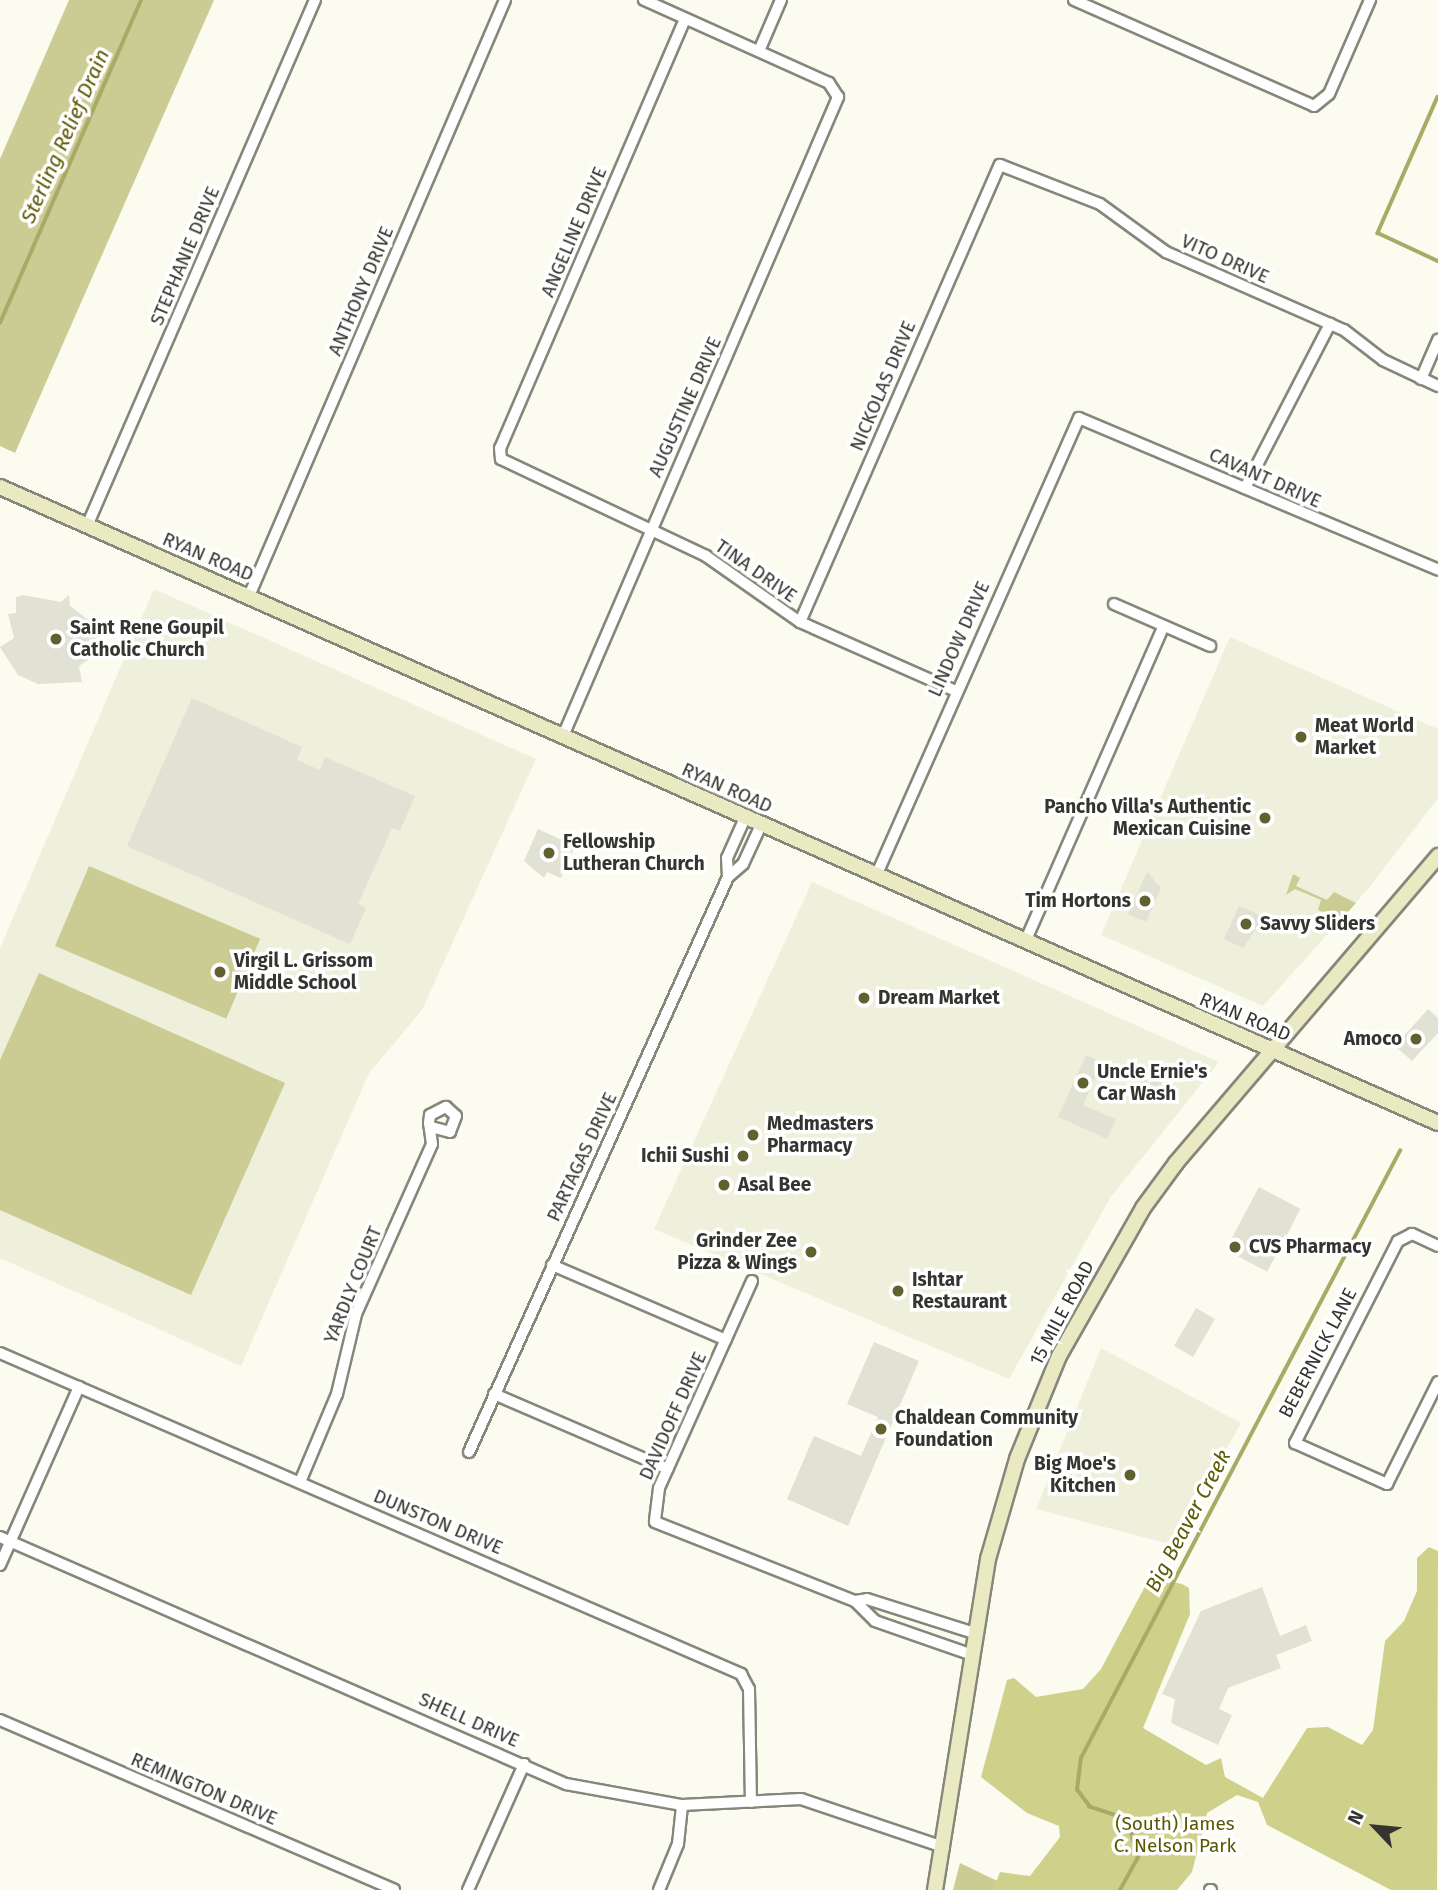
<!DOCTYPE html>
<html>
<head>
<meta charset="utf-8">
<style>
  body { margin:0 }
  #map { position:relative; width:1438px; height:1890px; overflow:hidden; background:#fbfcef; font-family:"Fira Sans",sans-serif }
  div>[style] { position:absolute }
  .built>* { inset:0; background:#eff0db }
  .green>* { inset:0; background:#cbcc94; transform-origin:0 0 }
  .forest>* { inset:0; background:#cfd18b }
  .stream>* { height:3.5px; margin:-1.75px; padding:0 1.75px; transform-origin:1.75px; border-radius:1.75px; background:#a9aa66 }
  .building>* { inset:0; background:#e1e1d4; transform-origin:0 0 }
  .roads { filter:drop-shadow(2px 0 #86877b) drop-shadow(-2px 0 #86877b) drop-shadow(0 2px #86877b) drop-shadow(0 -2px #86877b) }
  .street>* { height:10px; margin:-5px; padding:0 5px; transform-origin:5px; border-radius:5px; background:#fff }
  .secondary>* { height:14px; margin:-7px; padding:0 7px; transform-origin:7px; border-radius:7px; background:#e9e9c2 }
  .dots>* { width:19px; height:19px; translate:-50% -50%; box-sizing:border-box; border:4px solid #fff; border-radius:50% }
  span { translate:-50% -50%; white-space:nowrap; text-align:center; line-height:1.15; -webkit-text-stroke:7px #fff; paint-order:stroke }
  .street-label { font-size:19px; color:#343530 }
  .poi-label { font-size:19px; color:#343530; font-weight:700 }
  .left { translate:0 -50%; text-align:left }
  .right { translate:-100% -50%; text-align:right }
  .park-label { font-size:19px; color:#595801 }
  .water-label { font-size:21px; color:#5c5b06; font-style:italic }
  .north { position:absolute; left:1340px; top:1792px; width:70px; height:70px; -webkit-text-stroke:5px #fff; paint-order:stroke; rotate:296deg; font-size:19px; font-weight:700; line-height:28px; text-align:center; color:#343530 }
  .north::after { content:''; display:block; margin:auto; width:24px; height:32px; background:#343530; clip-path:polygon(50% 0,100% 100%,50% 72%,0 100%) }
</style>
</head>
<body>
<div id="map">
  <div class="built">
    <i style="clip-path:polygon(154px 589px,536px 759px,422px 1010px,369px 1073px,241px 1366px,0 1258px,0 948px)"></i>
    <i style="clip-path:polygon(1230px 637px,1438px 729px,1438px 798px,1368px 889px,1263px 1006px,1101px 935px)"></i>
    <i style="clip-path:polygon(812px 882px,1219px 1062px,1110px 1198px,1009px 1379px,654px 1229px)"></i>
    <i style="clip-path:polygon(1101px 1348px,1241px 1423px,1173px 1545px,1036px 1509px)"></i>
  </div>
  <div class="green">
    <i style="clip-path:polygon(69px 0,214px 0,15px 453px,0 446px,0 159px)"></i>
    <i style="left:89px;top:866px;width:186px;height:87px;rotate:23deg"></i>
    <i style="clip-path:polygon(1293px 874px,1300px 878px,1296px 886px,1327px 900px,1334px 892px,1356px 903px,1341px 920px,1318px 910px,1321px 900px,1295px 889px,1286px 895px)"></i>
    <i style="clip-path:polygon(39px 973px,285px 1083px,191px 1295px,0 1210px,0 1060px)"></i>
    <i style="clip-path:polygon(960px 1863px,1016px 1890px,953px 1890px)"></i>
  </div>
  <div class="forest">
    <i style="clip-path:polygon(1429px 1547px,1438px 1551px,1437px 1890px,1391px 1890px,1267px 1825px,1258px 1802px,1237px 1795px,1207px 1813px,1192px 1872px,1177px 1890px,993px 1890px,1000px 1872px,1030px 1876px,1060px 1837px,1059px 1826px,1027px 1813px,981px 1777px,1007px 1680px,1014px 1678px,1036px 1697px,1083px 1689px,1101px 1669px,1150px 1577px,1182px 1584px,1189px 1588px,1190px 1614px,1143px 1728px,1206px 1765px,1221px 1758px,1225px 1777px,1263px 1798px,1307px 1728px,1328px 1727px,1362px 1745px,1373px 1730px,1385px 1641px,1404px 1621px,1417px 1591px,1417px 1558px)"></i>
  </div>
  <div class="stream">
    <i style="left:1438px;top:97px;width:149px;rotate:113.8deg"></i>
    <i style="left:1378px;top:233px;width:66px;rotate:25deg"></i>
    <i style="left:0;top:323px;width:352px;rotate:-66.4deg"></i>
    <i style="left:1120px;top:1890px;width:37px;rotate:-61deg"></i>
    <i style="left:1138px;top:1858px;width:30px;rotate:-105deg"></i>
    <i style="left:1130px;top:1829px;width:16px;rotate:-130deg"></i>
    <i style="left:1120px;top:1817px;width:32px;rotate:-162deg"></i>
    <i style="left:1090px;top:1807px;width:21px;rotate:-127deg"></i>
    <i style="left:1077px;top:1790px;width:32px;rotate:-83deg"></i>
    <i style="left:1081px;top:1758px;width:686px;rotate:-62.28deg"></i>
  </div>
  <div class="building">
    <i style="clip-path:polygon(23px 595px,61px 602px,69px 595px,70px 606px,100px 629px,98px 653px,79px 666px,82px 682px,38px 684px,18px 675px,7px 658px,0 647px,14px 638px,8px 614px,16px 613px,16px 597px)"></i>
    <i style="clip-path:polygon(192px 698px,302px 747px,297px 760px,320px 770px,325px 757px,415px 796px,400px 831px,392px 828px,358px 904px,366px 908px,350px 944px,127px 846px)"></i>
    <i style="clip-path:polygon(538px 829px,575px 846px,561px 878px,547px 872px,544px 878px,524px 861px)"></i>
    <i style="clip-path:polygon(1147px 872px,1161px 888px,1146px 922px,1128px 914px)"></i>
    <i style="clip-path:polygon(1239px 906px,1264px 917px,1243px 948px,1224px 939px)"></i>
    <i style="clip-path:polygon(1428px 1009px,1438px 1018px,1438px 1033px,1412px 1061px,1395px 1046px)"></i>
    <i style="clip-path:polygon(1086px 1055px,1102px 1062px,1083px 1105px,1116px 1119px,1107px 1139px,1058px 1117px)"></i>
    <i style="clip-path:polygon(1160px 1064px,1162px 1096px,1144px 1098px,1136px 1074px,1143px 1074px,1142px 1065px)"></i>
    <i style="left:1259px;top:1187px;width:47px;height:71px;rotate:28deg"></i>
    <i style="left:1196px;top:1308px;width:22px;height:44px;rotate:30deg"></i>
    <i style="clip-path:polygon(874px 1342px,919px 1361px,848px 1526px,787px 1499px,814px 1436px,861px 1456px,878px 1417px,847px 1404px)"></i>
    <i style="clip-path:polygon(1262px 1587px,1280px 1636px,1306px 1625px,1312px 1641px,1276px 1655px,1281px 1668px,1228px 1688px,1219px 1709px,1232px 1715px,1218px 1745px,1171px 1723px,1175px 1699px,1162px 1694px,1201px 1611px)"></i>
  </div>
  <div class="roads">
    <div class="street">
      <i style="left:1074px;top:0;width:262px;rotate:23.8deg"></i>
      <i style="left:1314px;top:106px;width:19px;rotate:-39deg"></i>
      <i style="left:1329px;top:94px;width:103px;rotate:-66.4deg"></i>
      <i style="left:685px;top:19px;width:467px;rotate:113.3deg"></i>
      <i style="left:500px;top:448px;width:11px;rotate:85deg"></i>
      <i style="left:501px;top:459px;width:227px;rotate:25.3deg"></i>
      <i style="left:706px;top:556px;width:115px;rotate:35.1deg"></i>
      <i style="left:800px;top:622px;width:171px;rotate:23.9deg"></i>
      <i style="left:759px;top:51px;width:56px;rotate:-66.7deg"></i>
      <i style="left:1421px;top:379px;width:43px;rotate:-66.4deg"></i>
      <i style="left:1245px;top:488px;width:185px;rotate:-62.6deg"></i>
      <i style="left:87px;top:526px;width:573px;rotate:-66.57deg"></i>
      <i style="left:249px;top:596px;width:649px;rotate:-66.76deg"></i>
      <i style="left:1114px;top:604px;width:105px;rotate:23.6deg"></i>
      <i style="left:800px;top:622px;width:499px;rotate:-66.4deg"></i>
      <i style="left:1000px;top:165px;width:107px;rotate:21.3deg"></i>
      <i style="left:1100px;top:204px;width:82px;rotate:36deg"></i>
      <i style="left:1166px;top:252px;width:194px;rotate:23.7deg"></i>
      <i style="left:1344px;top:330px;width:49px;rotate:37.6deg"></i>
      <i style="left:1383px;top:360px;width:61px;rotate:25.3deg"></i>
      <i style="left:563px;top:736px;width:696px;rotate:-66.71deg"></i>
      <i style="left:838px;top:97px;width:17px;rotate:-123deg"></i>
      <i style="left:829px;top:83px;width:203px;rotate:-155.8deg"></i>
      <i style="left:876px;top:876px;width:501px;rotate:-66.1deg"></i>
      <i style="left:1079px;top:418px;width:390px;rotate:22.9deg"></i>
      <i style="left:728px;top:877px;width:19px;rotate:-93deg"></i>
      <i style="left:727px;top:858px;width:44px;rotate:-65.8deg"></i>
      <i style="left:1025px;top:942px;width:345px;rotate:-66.3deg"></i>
      <i style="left:1438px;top:1246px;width:29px;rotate:-155deg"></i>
      <i style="left:1412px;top:1234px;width:16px;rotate:153deg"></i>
      <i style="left:1398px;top:1241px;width:227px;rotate:117deg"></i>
      <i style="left:1295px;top:1443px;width:101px;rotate:24deg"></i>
      <i style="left:1387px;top:1484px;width:114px;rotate:-63.4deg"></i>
      <i style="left:552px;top:1265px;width:189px;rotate:23.3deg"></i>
      <i style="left:752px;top:1281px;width:227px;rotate:114.2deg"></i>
      <i style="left:659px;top:1488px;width:34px;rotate:97deg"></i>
      <i style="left:655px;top:1522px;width:215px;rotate:21.6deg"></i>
      <i style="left:855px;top:1601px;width:28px;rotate:45deg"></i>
      <i style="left:875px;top:1621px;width:101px;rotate:19.2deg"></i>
      <i style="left:0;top:1353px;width:808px;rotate:23.42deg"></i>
      <i style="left:741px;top:1674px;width:17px;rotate:62deg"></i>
      <i style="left:749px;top:1689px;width:113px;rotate:89deg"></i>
      <i style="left:494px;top:1394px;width:189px;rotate:23.3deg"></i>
      <i style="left:469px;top:1452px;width:631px;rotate:-65.75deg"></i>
      <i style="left:728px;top:877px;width:20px;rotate:-41deg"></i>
      <i style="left:743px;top:864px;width:43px;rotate:-65.2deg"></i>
      <i style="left:300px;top:1482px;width:95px;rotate:-67.2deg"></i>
      <i style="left:337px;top:1394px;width:82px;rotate:-76.6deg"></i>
      <i style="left:356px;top:1314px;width:186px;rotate:-65.9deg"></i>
      <i style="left:432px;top:1144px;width:21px;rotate:-98deg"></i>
      <i style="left:429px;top:1123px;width:8px;rotate:-83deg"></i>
      <i style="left:430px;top:1115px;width:18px;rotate:-27deg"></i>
      <i style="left:446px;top:1107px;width:13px;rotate:42deg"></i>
      <i style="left:456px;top:1116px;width:17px;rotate:111deg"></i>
      <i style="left:450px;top:1132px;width:20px;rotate:-165deg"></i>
      <i style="left:0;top:1537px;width:618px;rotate:23.58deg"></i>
      <i style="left:566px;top:1784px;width:118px;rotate:10.3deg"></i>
      <i style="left:682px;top:1805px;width:119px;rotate:-2.9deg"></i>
      <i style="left:801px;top:1799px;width:151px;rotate:18.6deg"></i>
      <i style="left:0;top:1565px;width:195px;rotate:-66.1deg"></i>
      <i style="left:855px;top:1601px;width:12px;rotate:-9deg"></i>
      <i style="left:867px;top:1599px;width:112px;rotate:17.6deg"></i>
      <i style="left:0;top:1720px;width:429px;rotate:23.3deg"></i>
      <i style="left:468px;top:1890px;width:138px;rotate:-66deg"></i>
      <i style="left:659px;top:1890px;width:50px;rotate:-67.6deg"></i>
      <i style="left:678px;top:1844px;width:39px;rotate:-84deg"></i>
      <i style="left:1210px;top:1890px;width:1px"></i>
    </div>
    <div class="secondary">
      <i style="left:0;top:487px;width:1572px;rotate:23.86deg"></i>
      <i style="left:935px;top:1890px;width:335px;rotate:-80.9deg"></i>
      <i style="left:988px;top:1559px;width:104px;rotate:-73.8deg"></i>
      <i style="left:1017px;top:1459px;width:111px;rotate:-67.8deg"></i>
      <i style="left:1059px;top:1356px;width:170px;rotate:-60.4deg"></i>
      <i style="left:1143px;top:1208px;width:56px;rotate:-53.7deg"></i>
      <i style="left:1176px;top:1163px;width:404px;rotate:-49.5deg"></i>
    </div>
  </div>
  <div class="dots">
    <i style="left:56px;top:639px;background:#60612e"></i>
    <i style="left:1301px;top:737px;background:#60612e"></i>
    <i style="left:1265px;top:818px;background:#60612e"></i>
    <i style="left:549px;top:853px;background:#60612e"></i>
    <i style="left:1145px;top:901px;background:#60612e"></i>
    <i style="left:1246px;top:924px;background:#60612e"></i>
    <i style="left:220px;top:972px;background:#60612e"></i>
    <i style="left:864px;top:998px;background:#60612e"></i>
    <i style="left:1416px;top:1039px;background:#60612e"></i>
    <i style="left:1083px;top:1083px;background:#60612e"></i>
    <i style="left:753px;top:1135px;background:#60612e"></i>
    <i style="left:743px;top:1156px;background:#60612e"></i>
    <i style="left:724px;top:1185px;background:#60612e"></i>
    <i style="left:1235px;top:1247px;background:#60612e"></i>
    <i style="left:811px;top:1252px;background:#60612e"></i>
    <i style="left:898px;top:1291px;background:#60612e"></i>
    <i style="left:881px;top:1429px;background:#60612e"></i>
    <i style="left:1130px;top:1475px;background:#60612e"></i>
  </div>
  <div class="street-label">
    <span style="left:574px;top:232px;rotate:-67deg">ANGELINE DRIVE</span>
    <span style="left:185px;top:256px;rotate:-67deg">STEPHANIE DRIVE</span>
    <span style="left:1225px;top:259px;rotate:24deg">VITO DRIVE</span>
    <span style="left:361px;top:291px;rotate:-67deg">ANTHONY DRIVE</span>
    <span style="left:883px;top:386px;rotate:-67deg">NICKOLAS DRIVE</span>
    <span style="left:685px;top:407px;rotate:-66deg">AUGUSTINE DRIVE</span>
    <span style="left:1265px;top:478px;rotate:24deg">CAVANT DRIVE</span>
    <span style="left:208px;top:557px;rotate:23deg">RYAN ROAD</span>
    <span style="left:756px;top:571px;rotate:35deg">TINA DRIVE</span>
    <span style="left:959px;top:639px;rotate:-66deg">LINDOW DRIVE</span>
    <span style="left:727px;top:788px;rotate:24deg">RYAN ROAD</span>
    <span style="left:1245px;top:1017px;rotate:23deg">RYAN ROAD</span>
    <span style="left:582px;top:1157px;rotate:-65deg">PARTAGAS DRIVE</span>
    <span style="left:353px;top:1285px;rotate:-68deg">YARDLY COURT</span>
    <span style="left:1062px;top:1313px;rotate:-62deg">15 MILE ROAD</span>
    <span style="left:1318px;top:1353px;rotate:-62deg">BEBERNICK LANE</span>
    <span style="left:673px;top:1416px;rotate:-66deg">DAVIDOFF DRIVE</span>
    <span style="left:438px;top:1522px;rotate:23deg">DUNSTON DRIVE</span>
    <span style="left:469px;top:1720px;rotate:24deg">SHELL DRIVE</span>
    <span style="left:204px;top:1789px;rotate:23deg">REMINGTON DRIVE</span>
  </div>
  <div class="poi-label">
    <span class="left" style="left:70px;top:639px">Saint Rene Goupil<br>Catholic Church</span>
    <span class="left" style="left:1315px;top:737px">Meat World<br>Market</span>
    <span class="right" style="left:1251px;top:818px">Pancho Villa's Authentic<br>Mexican Cuisine</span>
    <span class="left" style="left:563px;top:853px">Fellowship<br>Lutheran Church</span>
    <span class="right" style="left:1131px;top:901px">Tim Hortons</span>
    <span class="left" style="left:1260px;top:924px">Savvy Sliders</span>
    <span class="left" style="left:234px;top:972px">Virgil L. Grissom<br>Middle School</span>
    <span class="left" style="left:878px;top:998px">Dream Market</span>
    <span class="right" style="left:1402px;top:1039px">Amoco</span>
    <span class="left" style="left:1097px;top:1083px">Uncle Ernie's<br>Car Wash</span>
    <span class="left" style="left:767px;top:1135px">Medmasters<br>Pharmacy</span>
    <span class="right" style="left:729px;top:1156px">Ichii Sushi</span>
    <span class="left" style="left:738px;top:1185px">Asal Bee</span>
    <span class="right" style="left:797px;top:1252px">Grinder Zee<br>Pizza &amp; Wings</span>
    <span class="left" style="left:1249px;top:1247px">CVS Pharmacy</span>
    <span class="left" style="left:912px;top:1291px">Ishtar<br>Restaurant</span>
    <span class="left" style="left:895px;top:1429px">Chaldean Community<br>Foundation</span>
    <span class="right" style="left:1116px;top:1475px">Big Moe's<br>Kitchen</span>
  </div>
  <div class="park-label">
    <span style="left:1175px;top:1835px">(South) James<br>C. Nelson Park</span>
  </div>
  <div class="water-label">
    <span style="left:65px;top:136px;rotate:-66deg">Sterling Relief Drain</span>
    <span style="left:1188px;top:1521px;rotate:-62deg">Big Beaver Creek</span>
  </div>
  <div class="north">N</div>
</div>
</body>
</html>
